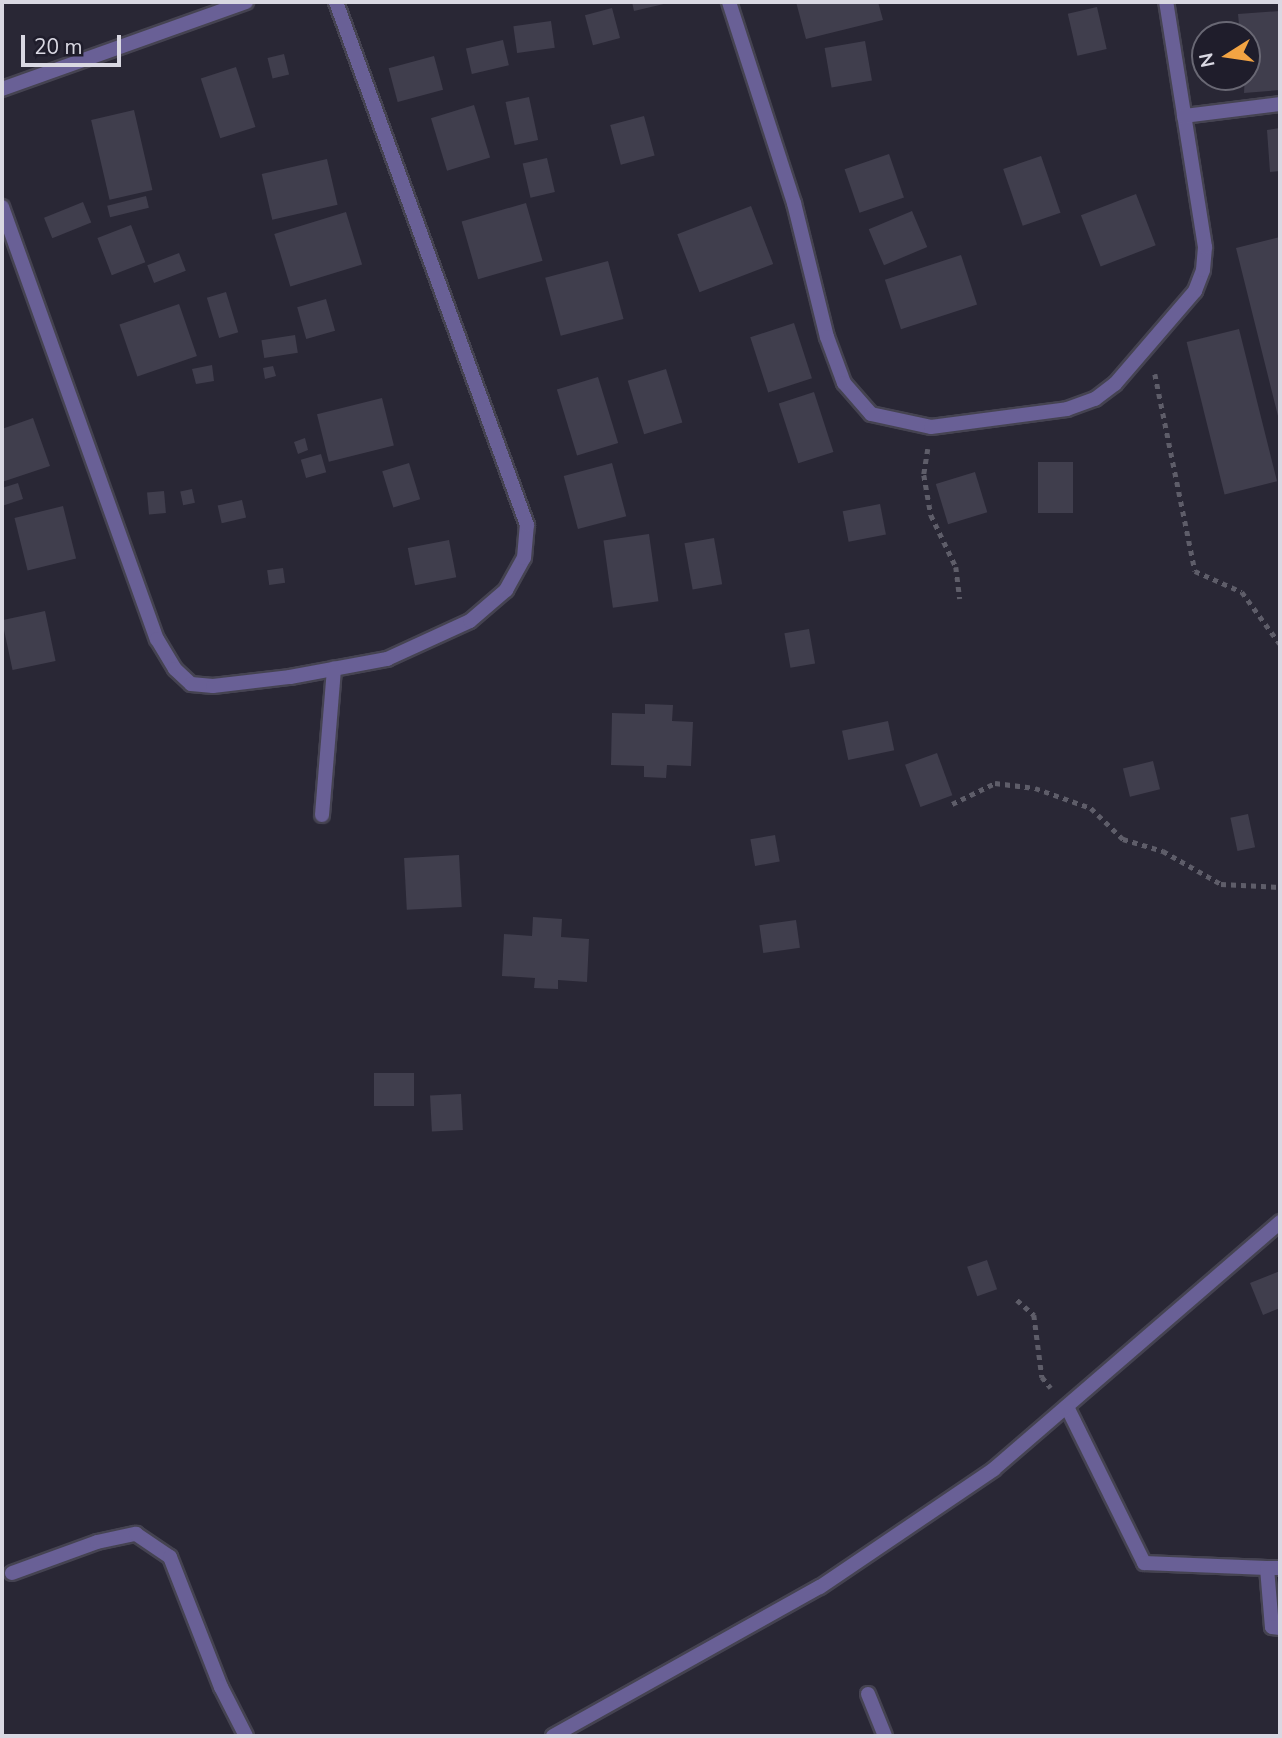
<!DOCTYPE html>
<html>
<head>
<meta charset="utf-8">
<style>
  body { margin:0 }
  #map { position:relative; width:1282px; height:1738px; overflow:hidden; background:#292735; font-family:"Nunito Sans",sans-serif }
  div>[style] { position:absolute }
  .building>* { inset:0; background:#403e4d; transform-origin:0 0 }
  .path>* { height:4.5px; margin-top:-2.25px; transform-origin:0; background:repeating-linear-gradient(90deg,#5e5d69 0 5px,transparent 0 10px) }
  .roads { filter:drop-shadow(2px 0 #454351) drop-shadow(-2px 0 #454351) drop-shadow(0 2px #454351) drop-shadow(0 -2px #454351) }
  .minor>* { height:14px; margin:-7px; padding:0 7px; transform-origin:7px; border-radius:7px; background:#696096 }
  span { translate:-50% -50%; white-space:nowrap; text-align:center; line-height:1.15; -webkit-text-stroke:5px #1f1d2b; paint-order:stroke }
  .frame { position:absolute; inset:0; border:4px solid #d9d8e2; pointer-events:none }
  .north { position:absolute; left:1191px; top:21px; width:70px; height:70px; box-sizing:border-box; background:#1f1d2b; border:2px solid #696874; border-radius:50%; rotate:258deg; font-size:19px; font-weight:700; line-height:28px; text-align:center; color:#d9d8e2 }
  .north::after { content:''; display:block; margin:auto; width:24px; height:32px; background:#f3a443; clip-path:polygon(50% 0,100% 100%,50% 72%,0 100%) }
  .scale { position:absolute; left:21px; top:35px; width:100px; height:32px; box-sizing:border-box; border:4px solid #d9d8e2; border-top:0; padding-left:9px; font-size:21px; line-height:24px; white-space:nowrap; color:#d9d8e2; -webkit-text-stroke:5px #1f1d2b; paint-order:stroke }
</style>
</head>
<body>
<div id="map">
  <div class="building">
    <i style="clip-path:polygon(632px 2px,667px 2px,668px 3px,634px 11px)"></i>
    <i style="clip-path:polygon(796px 2px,878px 2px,883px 20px,806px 39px)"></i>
    <i style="left:1097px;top:7px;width:43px;height:30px;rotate:77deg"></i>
    <i style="left:612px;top:8px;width:31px;height:28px;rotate:75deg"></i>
    <i style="clip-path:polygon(1280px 11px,1280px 90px,1244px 93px,1247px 35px,1240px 35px,1238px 14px)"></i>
    <i style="left:551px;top:21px;width:27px;height:38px;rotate:82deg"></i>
    <i style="left:503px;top:40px;width:26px;height:38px;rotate:77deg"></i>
    <i style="left:865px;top:41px;width:40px;height:41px;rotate:80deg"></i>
    <i style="left:284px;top:54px;width:21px;height:17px;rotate:76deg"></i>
    <i style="left:434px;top:56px;width:35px;height:47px;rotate:75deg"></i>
    <i style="left:236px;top:67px;width:63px;height:37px;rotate:72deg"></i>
    <i style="left:529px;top:97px;width:44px;height:24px;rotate:78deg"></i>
    <i style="left:474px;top:105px;width:55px;height:45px;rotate:73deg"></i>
    <i style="left:134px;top:110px;width:82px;height:44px;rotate:77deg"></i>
    <i style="left:644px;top:116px;width:41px;height:35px;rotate:75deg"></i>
    <i style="clip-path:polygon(1280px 128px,1280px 171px,1270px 172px,1267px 130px)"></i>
    <i style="left:889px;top:154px;width:46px;height:47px;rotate:71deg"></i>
    <i style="left:1041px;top:156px;width:60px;height:40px;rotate:71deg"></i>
    <i style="left:547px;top:158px;width:35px;height:25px;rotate:77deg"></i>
    <i style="left:327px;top:159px;width:47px;height:67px;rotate:77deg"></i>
    <i style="left:1136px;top:194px;width:55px;height:59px;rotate:69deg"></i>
    <i style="left:146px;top:196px;width:12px;height:40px;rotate:76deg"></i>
    <i style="left:83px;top:202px;width:22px;height:42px;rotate:68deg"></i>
    <i style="left:526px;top:203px;width:60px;height:67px;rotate:74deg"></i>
    <i style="left:751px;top:206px;width:62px;height:79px;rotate:69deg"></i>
    <i style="left:912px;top:211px;width:39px;height:47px;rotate:67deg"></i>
    <i style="left:346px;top:212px;width:55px;height:75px;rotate:73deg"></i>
    <i style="left:131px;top:225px;width:40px;height:36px;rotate:69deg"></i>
    <i style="clip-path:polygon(1280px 237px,1280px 420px,1279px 420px,1236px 248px)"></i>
    <i style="left:179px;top:253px;width:19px;height:34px;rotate:69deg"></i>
    <i style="left:961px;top:255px;width:52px;height:80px;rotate:72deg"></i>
    <i style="left:608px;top:261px;width:60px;height:65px;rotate:75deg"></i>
    <i style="left:226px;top:292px;width:42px;height:20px;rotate:73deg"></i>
    <i style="left:326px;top:299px;width:33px;height:30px;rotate:74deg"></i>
    <i style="left:179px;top:304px;width:55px;height:63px;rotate:71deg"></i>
    <i style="left:794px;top:323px;width:58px;height:46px;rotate:72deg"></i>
    <i style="left:1239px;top:329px;width:157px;height:54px;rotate:76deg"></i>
    <i style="left:295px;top:335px;width:18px;height:34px;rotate:81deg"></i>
    <i style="clip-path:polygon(212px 365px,214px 381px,196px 384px,192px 369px)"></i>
    <i style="clip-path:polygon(273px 366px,276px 376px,265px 379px,263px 368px)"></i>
    <i style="left:666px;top:369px;width:56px;height:40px;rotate:73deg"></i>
    <i style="left:598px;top:377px;width:69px;height:43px;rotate:73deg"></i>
    <i style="left:814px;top:392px;width:63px;height:37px;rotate:72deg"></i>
    <i style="left:382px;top:398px;width:49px;height:67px;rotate:76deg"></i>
    <i style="clip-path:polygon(33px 418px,50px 466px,2px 482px,2px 429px)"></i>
    <i style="clip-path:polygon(305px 438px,308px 450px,298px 454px,294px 442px)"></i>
    <i style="left:321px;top:454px;width:19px;height:21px;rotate:74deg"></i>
    <i style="left:1038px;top:462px;width:35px;height:51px"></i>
    <i style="left:409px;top:463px;width:38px;height:28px;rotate:73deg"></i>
    <i style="left:612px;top:463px;width:55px;height:50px;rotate:75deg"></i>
    <i style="left:975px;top:472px;width:42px;height:41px;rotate:73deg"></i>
    <i style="clip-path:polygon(18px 483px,23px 499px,2px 506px,2px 488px)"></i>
    <i style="left:192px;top:489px;width:14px;height:12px;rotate:78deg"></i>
    <i style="left:164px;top:491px;width:22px;height:17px;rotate:85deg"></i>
    <i style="left:242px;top:500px;width:18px;height:25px;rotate:77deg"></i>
    <i style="left:880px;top:504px;width:31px;height:38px;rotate:79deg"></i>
    <i style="left:63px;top:506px;width:54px;height:50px;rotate:76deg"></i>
    <i style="left:649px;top:534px;width:68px;height:46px;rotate:82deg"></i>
    <i style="left:714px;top:538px;width:47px;height:30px;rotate:80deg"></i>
    <i style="left:449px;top:540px;width:38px;height:42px;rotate:79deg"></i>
    <i style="left:283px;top:568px;width:15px;height:16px;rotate:82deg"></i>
    <i style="left:45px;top:611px;width:51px;height:44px;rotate:78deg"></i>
    <i style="left:809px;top:629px;width:35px;height:25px;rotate:80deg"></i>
    <i style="clip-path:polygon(645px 704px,673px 705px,672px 721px,693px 722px,691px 766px,667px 765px,666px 778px,644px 777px,644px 766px,611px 765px,612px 713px,645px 714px)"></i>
    <i style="left:888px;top:721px;width:30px;height:47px;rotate:78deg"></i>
    <i style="left:937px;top:753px;width:45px;height:34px;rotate:70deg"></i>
    <i style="left:1153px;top:761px;width:29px;height:31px;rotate:76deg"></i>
    <i style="left:1248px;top:814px;width:34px;height:18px;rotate:78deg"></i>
    <i style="left:775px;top:835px;width:27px;height:25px;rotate:80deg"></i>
    <i style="left:459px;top:855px;width:52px;height:55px;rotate:87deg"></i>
    <i style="clip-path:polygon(533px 917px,562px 919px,561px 937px,589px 939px,587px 982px,558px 980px,558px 989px,534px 988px,535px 978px,502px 976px,504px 934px,532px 936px)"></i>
    <i style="left:796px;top:920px;width:28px;height:37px;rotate:82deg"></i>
    <i style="left:374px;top:1073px;width:40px;height:33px"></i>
    <i style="left:461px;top:1094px;width:36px;height:31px;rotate:87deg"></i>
    <i style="left:987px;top:1260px;width:31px;height:21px;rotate:71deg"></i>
    <i style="clip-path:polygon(1280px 1271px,1280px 1308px,1263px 1315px,1250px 1283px)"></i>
  </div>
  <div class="path">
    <i style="left:1155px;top:374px;width:201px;rotate:78.5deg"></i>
    <i style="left:1195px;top:571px;width:51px;rotate:24.1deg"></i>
    <i style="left:1242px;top:592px;width:64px;rotate:53.8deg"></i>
    <i style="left:928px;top:449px;width:26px;rotate:99deg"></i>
    <i style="left:924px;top:475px;width:41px;rotate:80.1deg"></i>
    <i style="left:931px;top:515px;width:58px;rotate:64.3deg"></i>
    <i style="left:956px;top:567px;width:32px;rotate:83deg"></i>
    <i style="left:952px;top:804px;width:48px;rotate:-26deg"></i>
    <i style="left:995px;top:783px;width:40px;rotate:7.1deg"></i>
    <i style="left:1035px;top:788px;width:59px;rotate:19.7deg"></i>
    <i style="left:1091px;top:808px;width:45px;rotate:44.1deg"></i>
    <i style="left:1123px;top:839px;width:42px;rotate:16.7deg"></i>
    <i style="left:1163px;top:851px;width:67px;rotate:29.6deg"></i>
    <i style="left:1221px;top:884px;width:59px;rotate:2.9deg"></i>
    <i style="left:1017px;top:1300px;width:23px;rotate:41deg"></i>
    <i style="left:1034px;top:1315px;width:63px;rotate:82.6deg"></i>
    <i style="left:1042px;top:1377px;width:14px;rotate:51deg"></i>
  </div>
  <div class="roads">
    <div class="minor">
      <i style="left:729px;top:2px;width:211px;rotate:72.1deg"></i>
      <i style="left:794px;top:203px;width:138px;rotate:76.2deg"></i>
      <i style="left:827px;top:337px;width:49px;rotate:69.7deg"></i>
      <i style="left:844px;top:383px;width:41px;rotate:48.9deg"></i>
      <i style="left:871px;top:414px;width:61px;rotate:12.2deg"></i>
      <i style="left:931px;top:427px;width:137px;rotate:-7.5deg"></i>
      <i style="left:1067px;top:409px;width:30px;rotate:-20deg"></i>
      <i style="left:1095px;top:399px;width:25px;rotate:-37deg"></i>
      <i style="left:1115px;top:384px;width:123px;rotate:-49.3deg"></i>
      <i style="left:1195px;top:291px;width:22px;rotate:-69deg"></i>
      <i style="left:1203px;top:270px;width:23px;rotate:-85deg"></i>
      <i style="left:1205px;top:247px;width:248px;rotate:-99deg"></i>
      <i style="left:2px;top:89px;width:259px;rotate:-19.6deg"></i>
      <i style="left:1184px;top:116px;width:97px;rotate:-7.1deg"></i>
      <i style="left:2px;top:207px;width:459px;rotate:70.3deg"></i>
      <i style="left:157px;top:639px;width:35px;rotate:59deg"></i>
      <i style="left:175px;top:669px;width:22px;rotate:43deg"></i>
      <i style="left:191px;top:684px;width:22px;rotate:5deg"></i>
      <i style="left:213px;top:686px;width:78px;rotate:-6.7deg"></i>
      <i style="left:290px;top:677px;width:99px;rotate:-10.5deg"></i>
      <i style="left:387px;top:659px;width:91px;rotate:-24.6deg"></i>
      <i style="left:470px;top:621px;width:48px;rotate:-40.7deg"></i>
      <i style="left:506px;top:590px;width:37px;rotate:-61deg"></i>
      <i style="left:524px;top:558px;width:33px;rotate:-85deg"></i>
      <i style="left:527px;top:525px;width:557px;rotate:-110.06deg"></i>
      <i style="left:322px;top:815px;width:147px;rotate:-85.3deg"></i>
      <i style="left:1067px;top:1407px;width:174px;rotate:63.7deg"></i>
      <i style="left:1144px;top:1563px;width:123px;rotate:2.3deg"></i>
      <i style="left:1280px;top:1568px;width:13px;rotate:180deg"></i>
      <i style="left:1267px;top:1568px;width:59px;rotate:85.2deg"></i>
      <i style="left:1272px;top:1627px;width:8px;rotate:7deg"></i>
      <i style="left:12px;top:1573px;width:90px;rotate:-20deg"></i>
      <i style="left:97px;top:1542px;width:40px;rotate:-12deg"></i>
      <i style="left:136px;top:1534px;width:41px;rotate:34.1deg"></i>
      <i style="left:170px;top:1557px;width:140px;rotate:68.6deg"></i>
      <i style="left:221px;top:1687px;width:55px;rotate:63deg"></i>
      <i style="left:868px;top:1694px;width:45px;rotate:68deg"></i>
      <i style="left:553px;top:1736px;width:306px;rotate:-29.2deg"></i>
      <i style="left:820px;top:1587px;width:210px;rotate:-34.1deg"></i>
      <i style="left:994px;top:1469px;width:378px;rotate:-40.8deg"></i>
    </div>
  </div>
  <div class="frame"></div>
  <div class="north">N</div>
  <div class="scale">20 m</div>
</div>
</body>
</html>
